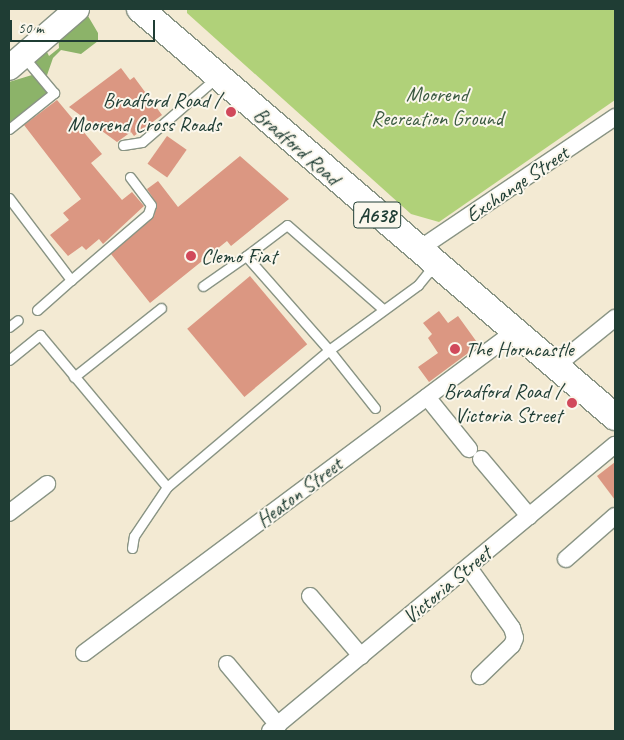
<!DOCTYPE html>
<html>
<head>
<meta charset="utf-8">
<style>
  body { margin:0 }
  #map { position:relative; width:624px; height:740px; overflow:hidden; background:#f3ead3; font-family:Caveat,sans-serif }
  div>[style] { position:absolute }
  .green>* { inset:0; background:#b0d179 }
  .forest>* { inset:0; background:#8cb369 }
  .building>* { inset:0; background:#db9782; transform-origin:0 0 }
  .roads { filter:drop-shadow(1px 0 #899484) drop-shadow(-1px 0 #899484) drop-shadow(0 1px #899484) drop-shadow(0 -1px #899484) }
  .lane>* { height:9px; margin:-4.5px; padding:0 4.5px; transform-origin:4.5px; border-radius:4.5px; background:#fff }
  .street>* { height:16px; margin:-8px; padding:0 8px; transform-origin:8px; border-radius:8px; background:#fff }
  .secondary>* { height:24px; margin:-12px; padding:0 12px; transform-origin:12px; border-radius:12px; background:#fff }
  .primary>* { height:26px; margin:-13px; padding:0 13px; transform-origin:13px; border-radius:13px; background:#fff }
  .dots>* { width:14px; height:14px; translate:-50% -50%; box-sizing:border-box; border:2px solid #fbf7ec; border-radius:50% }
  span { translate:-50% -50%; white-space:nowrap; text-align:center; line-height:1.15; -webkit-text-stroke:4px #fbf7ec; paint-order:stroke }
  .shield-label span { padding:1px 4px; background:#fbf7ec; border:1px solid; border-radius:4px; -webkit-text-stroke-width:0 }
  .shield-label { font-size:20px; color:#1f3d34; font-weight:700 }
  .park-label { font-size:21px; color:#3c5b42 }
  .poi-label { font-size:21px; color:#1f3d34 }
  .right { translate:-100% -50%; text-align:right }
  .left { translate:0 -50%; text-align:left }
  .street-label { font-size:21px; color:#1f3d34 }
  .frame { position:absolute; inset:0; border:10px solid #1f3d34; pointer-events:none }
  .scale { position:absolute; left:10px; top:20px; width:145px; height:22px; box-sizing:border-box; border:2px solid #1f3d34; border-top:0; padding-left:6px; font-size:15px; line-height:18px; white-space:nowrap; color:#1f3d34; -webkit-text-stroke:4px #fbf7ec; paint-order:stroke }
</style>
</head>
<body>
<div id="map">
  <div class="green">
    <i style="clip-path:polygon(187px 9px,615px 9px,615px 100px,439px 222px,411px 214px,187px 13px)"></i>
  </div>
  <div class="forest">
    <i style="clip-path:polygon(79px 16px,88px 16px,98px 33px,98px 41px,81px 54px,61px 50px,53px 58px,45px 81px,48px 94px,9px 128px,9px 82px,32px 75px,28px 64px,46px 50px,49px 56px,59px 48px,58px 32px)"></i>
  </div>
  <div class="building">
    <i style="clip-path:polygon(121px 68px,130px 80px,134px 77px,162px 115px,134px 136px,131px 132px,117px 142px,69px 107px)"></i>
    <i style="clip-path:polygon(57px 100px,102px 154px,91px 163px,122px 200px,132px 192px,144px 206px,103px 244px,99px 239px,86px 250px,82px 246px,68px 256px,50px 235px,69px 220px,63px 213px,81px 199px,24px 125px)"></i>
    <i style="left:167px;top:136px;width:24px;height:34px;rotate:35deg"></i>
    <i style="clip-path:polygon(240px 156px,289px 199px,231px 246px,227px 241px,150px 303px,111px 254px,154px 216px,157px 204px,147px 189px,158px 181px,178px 207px)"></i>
    <i style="left:250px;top:276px;width:89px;height:82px;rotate:50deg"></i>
    <i style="clip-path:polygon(439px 311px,448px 323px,458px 316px,479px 345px,429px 382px,418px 367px,438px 353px,428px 338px,432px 334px,423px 323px)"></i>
    <i style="clip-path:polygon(615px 462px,615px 500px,597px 476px)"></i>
  </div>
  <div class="roads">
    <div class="lane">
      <i style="left:9px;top:129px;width:58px;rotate:-38.7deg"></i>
      <i style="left:54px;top:93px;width:48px;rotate:-130deg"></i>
      <i style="left:123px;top:145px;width:19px;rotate:-9deg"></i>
      <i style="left:142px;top:142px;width:98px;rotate:-40.9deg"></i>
      <i style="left:9px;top:198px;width:103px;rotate:52.9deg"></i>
      <i style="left:71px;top:280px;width:101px;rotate:-40.6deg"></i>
      <i style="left:148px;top:214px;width:9px;rotate:-72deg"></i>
      <i style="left:151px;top:205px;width:35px;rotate:-127deg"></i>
      <i style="left:203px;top:286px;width:52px;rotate:-34.9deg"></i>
      <i style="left:37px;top:310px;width:45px;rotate:-41.4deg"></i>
      <i style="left:9px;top:327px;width:11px;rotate:-38deg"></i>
      <i style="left:9px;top:360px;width:40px;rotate:-39deg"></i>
      <i style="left:40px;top:335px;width:198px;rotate:50.1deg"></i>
      <i style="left:167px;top:487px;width:212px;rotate:-40.2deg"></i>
      <i style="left:329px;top:350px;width:110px;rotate:-36.1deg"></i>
      <i style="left:418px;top:285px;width:26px;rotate:-51deg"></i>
      <i style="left:74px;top:377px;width:111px;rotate:-38.4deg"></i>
      <i style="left:375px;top:408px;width:74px;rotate:-128.4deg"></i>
      <i style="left:329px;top:350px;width:125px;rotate:-131.4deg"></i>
      <i style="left:246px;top:256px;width:51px;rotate:-37.1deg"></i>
      <i style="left:287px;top:225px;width:128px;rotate:41.2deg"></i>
      <i style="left:132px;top:548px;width:12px;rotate:-81deg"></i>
      <i style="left:134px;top:536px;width:59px;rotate:-56deg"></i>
    </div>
    <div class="street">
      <i style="left:418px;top:250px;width:238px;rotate:-34deg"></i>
      <i style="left:557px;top:365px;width:75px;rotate:-39deg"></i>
      <i style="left:427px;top:397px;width:67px;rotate:51.1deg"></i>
      <i style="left:481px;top:459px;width:75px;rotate:49.9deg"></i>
      <i style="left:9px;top:513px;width:48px;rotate:-37.3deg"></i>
      <i style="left:566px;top:559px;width:65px;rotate:-41.3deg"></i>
      <i style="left:469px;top:568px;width:74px;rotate:54.4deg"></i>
      <i style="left:512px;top:628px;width:10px;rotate:73deg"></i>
      <i style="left:515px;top:638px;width:8px;rotate:113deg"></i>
      <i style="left:512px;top:645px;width:45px;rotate:135.9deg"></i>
      <i style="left:310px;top:596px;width:79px;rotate:49.6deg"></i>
      <i style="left:84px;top:653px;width:537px;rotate:-36.74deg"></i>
      <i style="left:227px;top:664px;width:80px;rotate:50.1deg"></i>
      <i style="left:270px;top:731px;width:448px;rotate:-39.7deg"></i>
    </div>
    <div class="secondary">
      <i style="left:9px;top:68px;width:90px;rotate:-40.9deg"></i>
    </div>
    <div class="primary">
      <i style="left:140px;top:9px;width:626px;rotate:40.66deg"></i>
    </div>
  </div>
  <div class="dots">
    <i style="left:231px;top:112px;background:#d1495b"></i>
    <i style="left:191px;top:256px;background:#d1495b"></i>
    <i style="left:455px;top:349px;background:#d1495b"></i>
    <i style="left:572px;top:403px;background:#d1495b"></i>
  </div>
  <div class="shield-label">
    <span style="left:377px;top:215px">A638</span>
  </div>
  <div class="park-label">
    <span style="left:437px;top:106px">Moorend<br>Recreation Ground</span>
  </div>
  <div class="poi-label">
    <span class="right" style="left:221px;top:112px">Bradford Road /<br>Moorend Cross Roads</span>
    <span class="left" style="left:201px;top:256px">Clemo Fiat</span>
    <span class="left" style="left:465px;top:349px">The Horncastle</span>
    <span class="right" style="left:562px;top:403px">Bradford Road /<br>Victoria Street</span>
  </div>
  <div class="street-label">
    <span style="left:297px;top:146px;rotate:41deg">Bradford Road</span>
    <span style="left:517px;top:184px;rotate:-34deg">Exchange Street</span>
    <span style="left:299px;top:492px;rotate:-37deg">Heaton Street</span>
    <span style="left:447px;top:585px;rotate:-40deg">Victoria Street</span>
  </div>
  <div class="frame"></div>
  <div class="scale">50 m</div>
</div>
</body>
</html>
